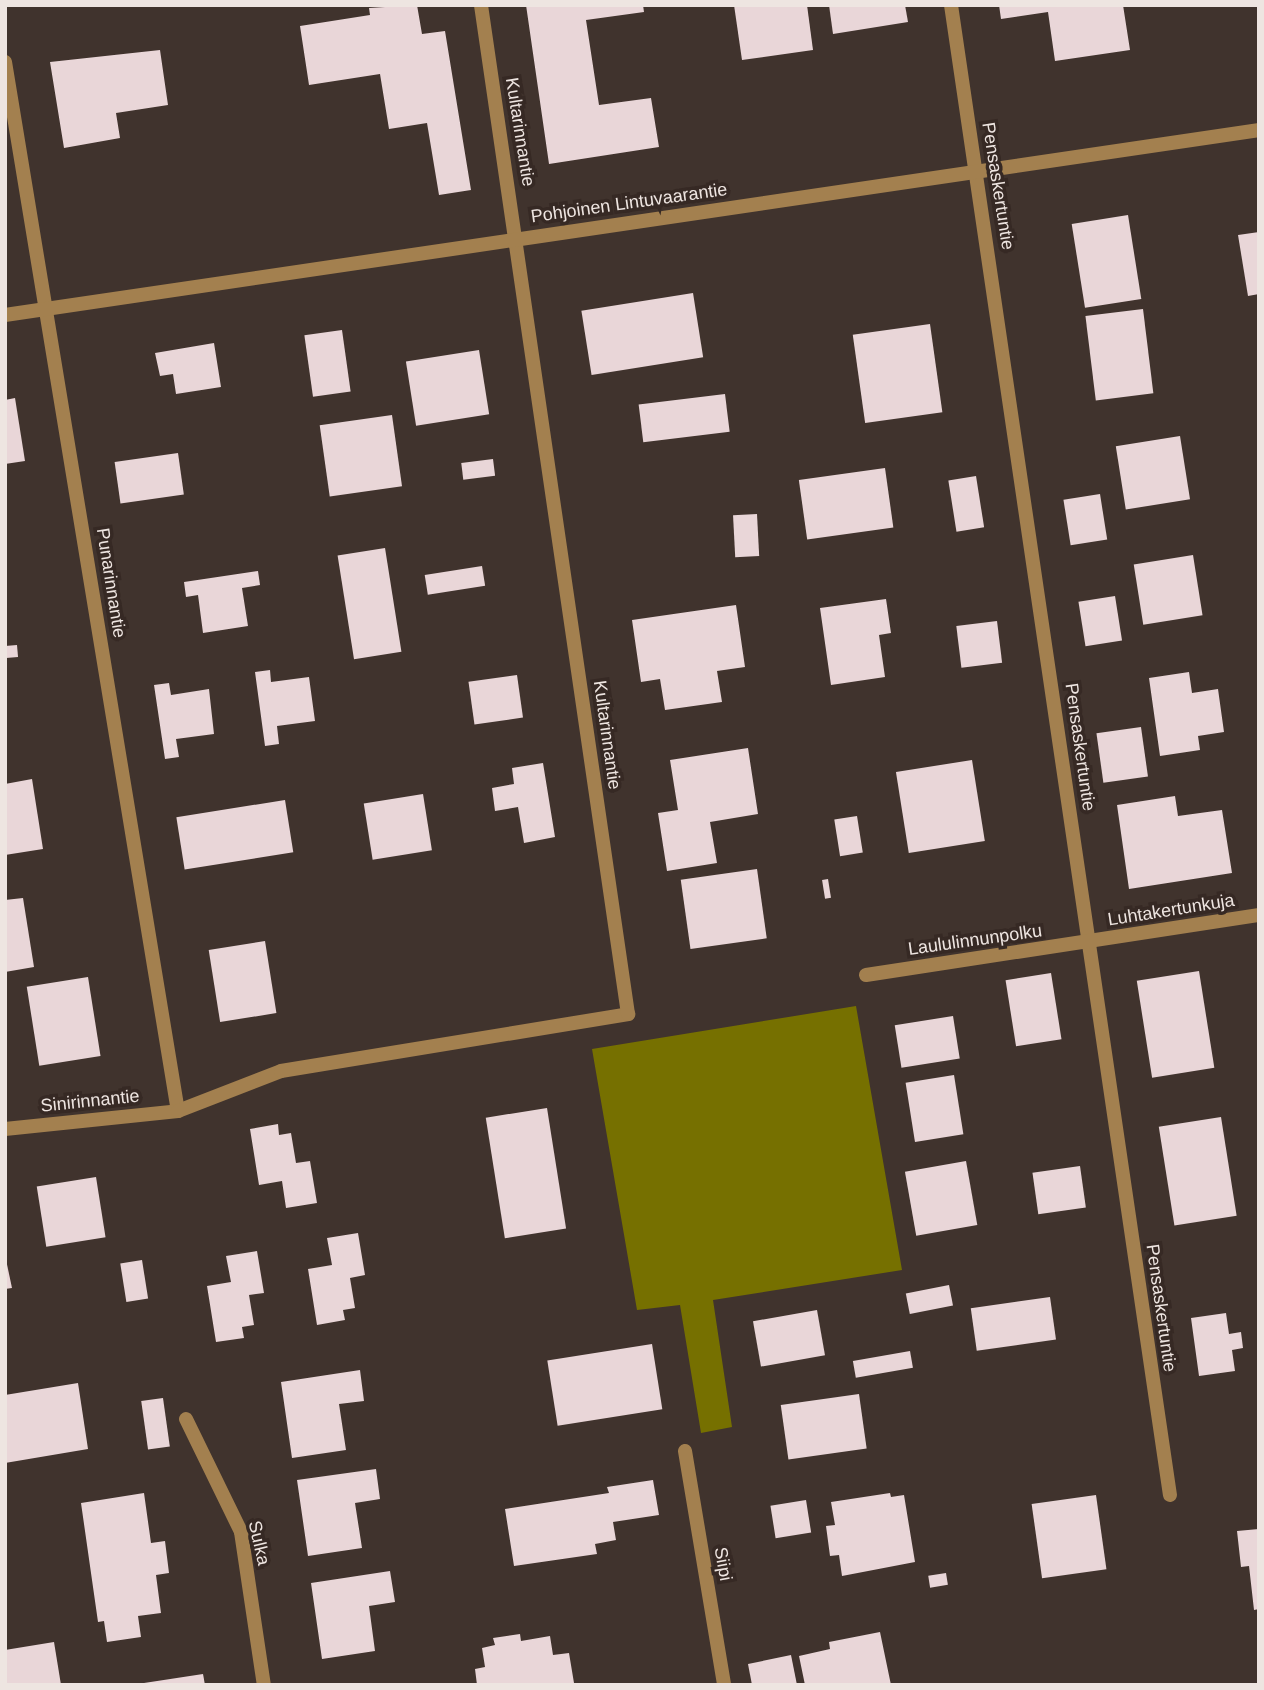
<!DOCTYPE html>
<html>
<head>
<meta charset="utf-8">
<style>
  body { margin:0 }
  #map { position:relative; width:1264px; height:1690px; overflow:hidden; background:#40332d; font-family:Arial,sans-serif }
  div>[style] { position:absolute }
  .forest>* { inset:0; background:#767000 }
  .building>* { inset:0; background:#e9d6d8; transform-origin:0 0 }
  .service>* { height:14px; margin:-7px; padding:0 7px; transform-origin:7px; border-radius:7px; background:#a3804f }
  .minor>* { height:14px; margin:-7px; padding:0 7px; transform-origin:7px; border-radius:7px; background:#a3804f }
  .tertiary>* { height:14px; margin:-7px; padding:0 7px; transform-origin:7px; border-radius:7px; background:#a3804f }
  span { translate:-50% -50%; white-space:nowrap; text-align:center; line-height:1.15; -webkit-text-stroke:7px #362924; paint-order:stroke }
  .street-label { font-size:18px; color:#eee5e1 }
  .frame { position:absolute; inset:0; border:7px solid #eee5e1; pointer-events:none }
</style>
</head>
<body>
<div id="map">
  <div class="forest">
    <i style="clip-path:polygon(856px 1006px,902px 1270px,713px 1300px,732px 1427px,701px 1433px,680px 1305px,637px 1310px,592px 1049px)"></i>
  </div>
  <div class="building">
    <i style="clip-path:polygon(417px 5px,422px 34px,445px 31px,471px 190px,439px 195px,427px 123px,389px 129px,380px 74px,309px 85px,300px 26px,370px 15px,369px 8px)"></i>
    <i style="clip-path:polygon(526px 5px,643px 5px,644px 12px,586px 20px,599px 105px,651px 98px,659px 147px,549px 164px)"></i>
    <i style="clip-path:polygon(734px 5px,807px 5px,813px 50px,742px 60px)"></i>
    <i style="clip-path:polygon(829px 5px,905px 5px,908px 22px,833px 34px)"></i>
    <i style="clip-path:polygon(999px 5px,1123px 5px,1130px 50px,1055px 61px,1048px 12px,1001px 19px)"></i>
    <i style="clip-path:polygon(160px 50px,168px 105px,116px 113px,120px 138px,64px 148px,50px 62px)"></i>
    <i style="left:1128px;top:215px;width:85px;height:57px;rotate:81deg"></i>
    <i style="clip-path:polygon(1259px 232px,1259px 294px,1248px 296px,1238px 235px)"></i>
    <i style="left:693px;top:293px;width:65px;height:113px;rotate:81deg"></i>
    <i style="left:1143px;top:309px;width:85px;height:58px;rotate:83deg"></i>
    <i style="left:930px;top:324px;width:89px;height:78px;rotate:82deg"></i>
    <i style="left:342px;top:330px;width:62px;height:38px;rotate:82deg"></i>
    <i style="clip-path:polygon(214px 343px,221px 387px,176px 394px,173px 374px,160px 376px,155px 353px)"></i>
    <i style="left:479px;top:350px;width:65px;height:74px;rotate:81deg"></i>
    <i style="left:725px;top:394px;width:38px;height:87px;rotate:83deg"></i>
    <i style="clip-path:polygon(15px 398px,25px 461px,5px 464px,5px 400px)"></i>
    <i style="left:392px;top:415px;width:72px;height:73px;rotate:82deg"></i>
    <i style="left:1180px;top:436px;width:64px;height:65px;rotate:81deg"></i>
    <i style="left:178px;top:453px;width:42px;height:64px;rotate:82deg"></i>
    <i style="left:493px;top:459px;width:17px;height:32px;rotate:83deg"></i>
    <i style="left:885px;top:468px;width:60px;height:87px;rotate:82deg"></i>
    <i style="left:976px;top:476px;width:52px;height:28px;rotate:81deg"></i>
    <i style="left:1100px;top:494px;width:46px;height:37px;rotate:81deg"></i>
    <i style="left:757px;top:514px;width:42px;height:24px;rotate:87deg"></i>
    <i style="left:385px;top:548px;width:105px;height:48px;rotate:81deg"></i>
    <i style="left:1193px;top:555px;width:61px;height:60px;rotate:81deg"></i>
    <i style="left:482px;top:566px;width:20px;height:58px;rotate:81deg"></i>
    <i style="clip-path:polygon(258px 571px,260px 585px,242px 588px,248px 626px,203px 633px,198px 595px,186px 597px,184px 582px)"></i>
    <i style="left:1115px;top:596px;width:45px;height:37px;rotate:81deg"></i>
    <i style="clip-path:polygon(886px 599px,891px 633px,879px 635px,885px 677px,831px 685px,820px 608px)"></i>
    <i style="clip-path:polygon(736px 605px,745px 667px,717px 671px,722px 702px,665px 710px,660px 679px,641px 682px,632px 620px)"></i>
    <i style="left:997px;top:621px;width:42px;height:41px;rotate:83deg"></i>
    <i style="left:17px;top:645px;width:12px;height:12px;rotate:85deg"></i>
    <i style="clip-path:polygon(270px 670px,271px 682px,309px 677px,315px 721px,277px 726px,279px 744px,265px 746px,255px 672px)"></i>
    <i style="clip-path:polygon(1189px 672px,1192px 693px,1218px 689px,1224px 732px,1198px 736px,1200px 750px,1160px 756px,1149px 678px)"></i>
    <i style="left:517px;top:675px;width:43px;height:49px;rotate:82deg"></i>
    <i style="clip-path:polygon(169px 683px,171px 695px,209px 689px,214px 734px,176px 739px,179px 757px,165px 759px,154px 685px)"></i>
    <i style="left:1141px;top:727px;width:50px;height:45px;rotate:82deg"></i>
    <i style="clip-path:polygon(748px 748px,758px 814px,710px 822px,717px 863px,667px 871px,658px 813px,678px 810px,670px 760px)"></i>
    <i style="left:972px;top:760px;width:82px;height:77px;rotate:81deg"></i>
    <i style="clip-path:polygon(543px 763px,555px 837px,524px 843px,518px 807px,495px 811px,492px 788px,514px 784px,512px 768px)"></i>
    <i style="clip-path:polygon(32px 779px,43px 849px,5px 855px,5px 784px)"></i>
    <i style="left:423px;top:794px;width:57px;height:60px;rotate:81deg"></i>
    <i style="clip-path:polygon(1175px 796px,1178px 816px,1222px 810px,1232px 873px,1129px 889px,1117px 805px)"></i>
    <i style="left:285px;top:800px;width:53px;height:110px;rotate:81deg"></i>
    <i style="left:857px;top:816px;width:37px;height:23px;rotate:81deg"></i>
    <i style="left:757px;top:869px;width:70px;height:77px;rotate:82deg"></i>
    <i style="left:828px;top:879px;width:19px;height:6px;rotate:81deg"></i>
    <i style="clip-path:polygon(23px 898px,34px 967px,5px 972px,5px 900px)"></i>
    <i style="left:265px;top:941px;width:73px;height:57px;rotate:81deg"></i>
    <i style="left:1199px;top:971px;width:98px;height:63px;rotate:81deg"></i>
    <i style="left:1051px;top:973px;width:67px;height:46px;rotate:81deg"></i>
    <i style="left:88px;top:977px;width:80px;height:62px;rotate:81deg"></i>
    <i style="left:953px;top:1016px;width:43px;height:59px;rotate:81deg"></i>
    <i style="left:954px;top:1075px;width:60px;height:49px;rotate:81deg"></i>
    <i style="left:547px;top:1108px;width:122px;height:62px;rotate:81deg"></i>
    <i style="left:1221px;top:1117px;width:100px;height:63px;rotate:81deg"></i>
    <i style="clip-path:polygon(278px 1124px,279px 1135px,291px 1133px,296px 1163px,310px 1161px,317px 1203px,286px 1208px,282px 1181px,259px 1185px,250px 1129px)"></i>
    <i style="left:966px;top:1161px;width:65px;height:62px;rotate:80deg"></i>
    <i style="left:1080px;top:1166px;width:42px;height:48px;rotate:82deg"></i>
    <i style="left:96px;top:1177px;width:61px;height:60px;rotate:81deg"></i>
    <i style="clip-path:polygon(358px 1233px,365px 1275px,350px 1278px,355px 1308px,343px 1310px,345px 1320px,317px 1325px,308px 1269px,332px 1265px,327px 1238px)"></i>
    <i style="clip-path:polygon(257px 1251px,264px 1293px,249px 1295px,254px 1325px,242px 1327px,244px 1338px,216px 1342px,207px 1286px,231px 1282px,226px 1256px)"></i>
    <i style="clip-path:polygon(5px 1255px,12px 1288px,5px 1289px)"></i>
    <i style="left:142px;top:1260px;width:39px;height:22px;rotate:81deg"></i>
    <i style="left:949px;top:1285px;width:21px;height:44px;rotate:79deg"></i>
    <i style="left:1050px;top:1297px;width:43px;height:80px;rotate:82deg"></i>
    <i style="left:817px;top:1310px;width:46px;height:65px;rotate:80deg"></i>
    <i style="clip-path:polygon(1226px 1313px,1229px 1334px,1241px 1332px,1243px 1348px,1232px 1350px,1235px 1371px,1199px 1376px,1191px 1318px)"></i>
    <i style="left:652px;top:1344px;width:66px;height:106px;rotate:81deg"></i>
    <i style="left:910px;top:1351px;width:17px;height:58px;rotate:80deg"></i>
    <i style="clip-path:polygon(360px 1370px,364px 1401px,339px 1404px,346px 1450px,292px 1458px,281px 1382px)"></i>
    <i style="clip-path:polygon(78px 1383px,88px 1449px,5px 1463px,5px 1395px)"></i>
    <i style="left:859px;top:1394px;width:55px;height:79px;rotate:82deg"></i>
    <i style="left:163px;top:1398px;width:49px;height:22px;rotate:82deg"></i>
    <i style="clip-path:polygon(376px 1469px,380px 1499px,355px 1503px,362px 1548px,308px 1556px,297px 1480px)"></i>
    <i style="clip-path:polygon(653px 1480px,659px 1515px,613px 1522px,616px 1540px,595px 1544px,597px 1554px,514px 1566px,505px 1509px,609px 1493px,607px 1487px)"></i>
    <i style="clip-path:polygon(144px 1493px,151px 1543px,165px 1541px,169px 1573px,156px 1575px,161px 1613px,138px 1616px,141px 1637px,107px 1642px,104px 1621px,98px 1622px,81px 1503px)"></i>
    <i style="clip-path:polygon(890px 1493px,891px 1497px,904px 1495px,915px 1562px,842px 1576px,839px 1555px,830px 1556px,826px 1526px,835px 1525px,831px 1502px)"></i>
    <i style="left:1096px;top:1495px;width:75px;height:65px;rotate:82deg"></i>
    <i style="left:806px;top:1500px;width:33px;height:36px;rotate:81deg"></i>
    <i style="clip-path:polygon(1259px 1529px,1259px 1609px,1254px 1610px,1249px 1566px,1241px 1567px,1237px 1531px)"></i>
    <i style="clip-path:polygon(390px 1571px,395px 1602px,369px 1606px,375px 1651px,322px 1659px,311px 1583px)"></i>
    <i style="left:946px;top:1573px;width:12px;height:18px;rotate:81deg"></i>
    <i style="clip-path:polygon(880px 1632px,891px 1685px,805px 1685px,799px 1656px,830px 1649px,829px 1642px)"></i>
    <i style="clip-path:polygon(520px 1634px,521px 1641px,550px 1636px,553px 1655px,569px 1653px,574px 1683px,477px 1685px,475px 1669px,485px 1667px,482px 1648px,495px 1645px,493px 1638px)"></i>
    <i style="clip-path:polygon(54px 1642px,61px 1685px,5px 1685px,5px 1650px)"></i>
    <i style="clip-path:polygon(791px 1655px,797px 1685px,752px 1685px,748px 1664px)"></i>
    <i style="clip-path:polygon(203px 1674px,205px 1685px,144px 1685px,144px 1683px)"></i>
  </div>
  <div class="service">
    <i style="left:186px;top:1419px;width:126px;rotate:64deg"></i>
    <i style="left:241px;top:1532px;width:155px;rotate:81.5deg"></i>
  </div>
  <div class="minor">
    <i style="left:951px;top:5px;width:1506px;rotate:81.64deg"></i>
    <i style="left:5px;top:62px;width:1063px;rotate:80.64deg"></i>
    <i style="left:866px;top:975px;width:398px;rotate:-8.7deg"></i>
    <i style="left:5px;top:1129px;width:174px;rotate:-5.9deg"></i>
    <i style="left:178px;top:1111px;width:110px;rotate:-21.2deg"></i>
    <i style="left:281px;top:1071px;width:352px;rotate:-9.3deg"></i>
    <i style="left:628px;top:1014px;width:1020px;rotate:-98.29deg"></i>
    <i style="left:685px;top:1451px;width:237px;rotate:80.5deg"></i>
  </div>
  <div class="tertiary">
    <i style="left:5px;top:315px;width:1268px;rotate:-8.39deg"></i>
  </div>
  <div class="street-label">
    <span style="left:520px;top:132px;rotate:81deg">Kultarinnantie</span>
    <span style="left:998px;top:186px;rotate:81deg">Pensaskertuntie</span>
    <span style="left:629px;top:203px;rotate:-8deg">Pohjoinen Lintuvaarantie</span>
    <span style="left:111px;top:583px;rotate:81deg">Punarinnantie</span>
    <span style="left:607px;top:735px;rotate:82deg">Kultarinnantie</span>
    <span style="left:1080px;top:747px;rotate:82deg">Pensaskertuntie</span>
    <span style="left:1171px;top:910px;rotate:-9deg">Luhtakertunkuja</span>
    <span style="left:975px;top:940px;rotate:-8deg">Laululinnunpolku</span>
    <span style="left:90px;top:1101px;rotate:-6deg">Sinirinnantie</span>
    <span style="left:1161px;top:1308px;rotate:82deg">Pensaskertuntie</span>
    <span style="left:259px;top:1543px;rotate:77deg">Sulka</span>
    <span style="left:723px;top:1564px;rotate:80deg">Siipi</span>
  </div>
  <div class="frame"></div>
</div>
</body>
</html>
